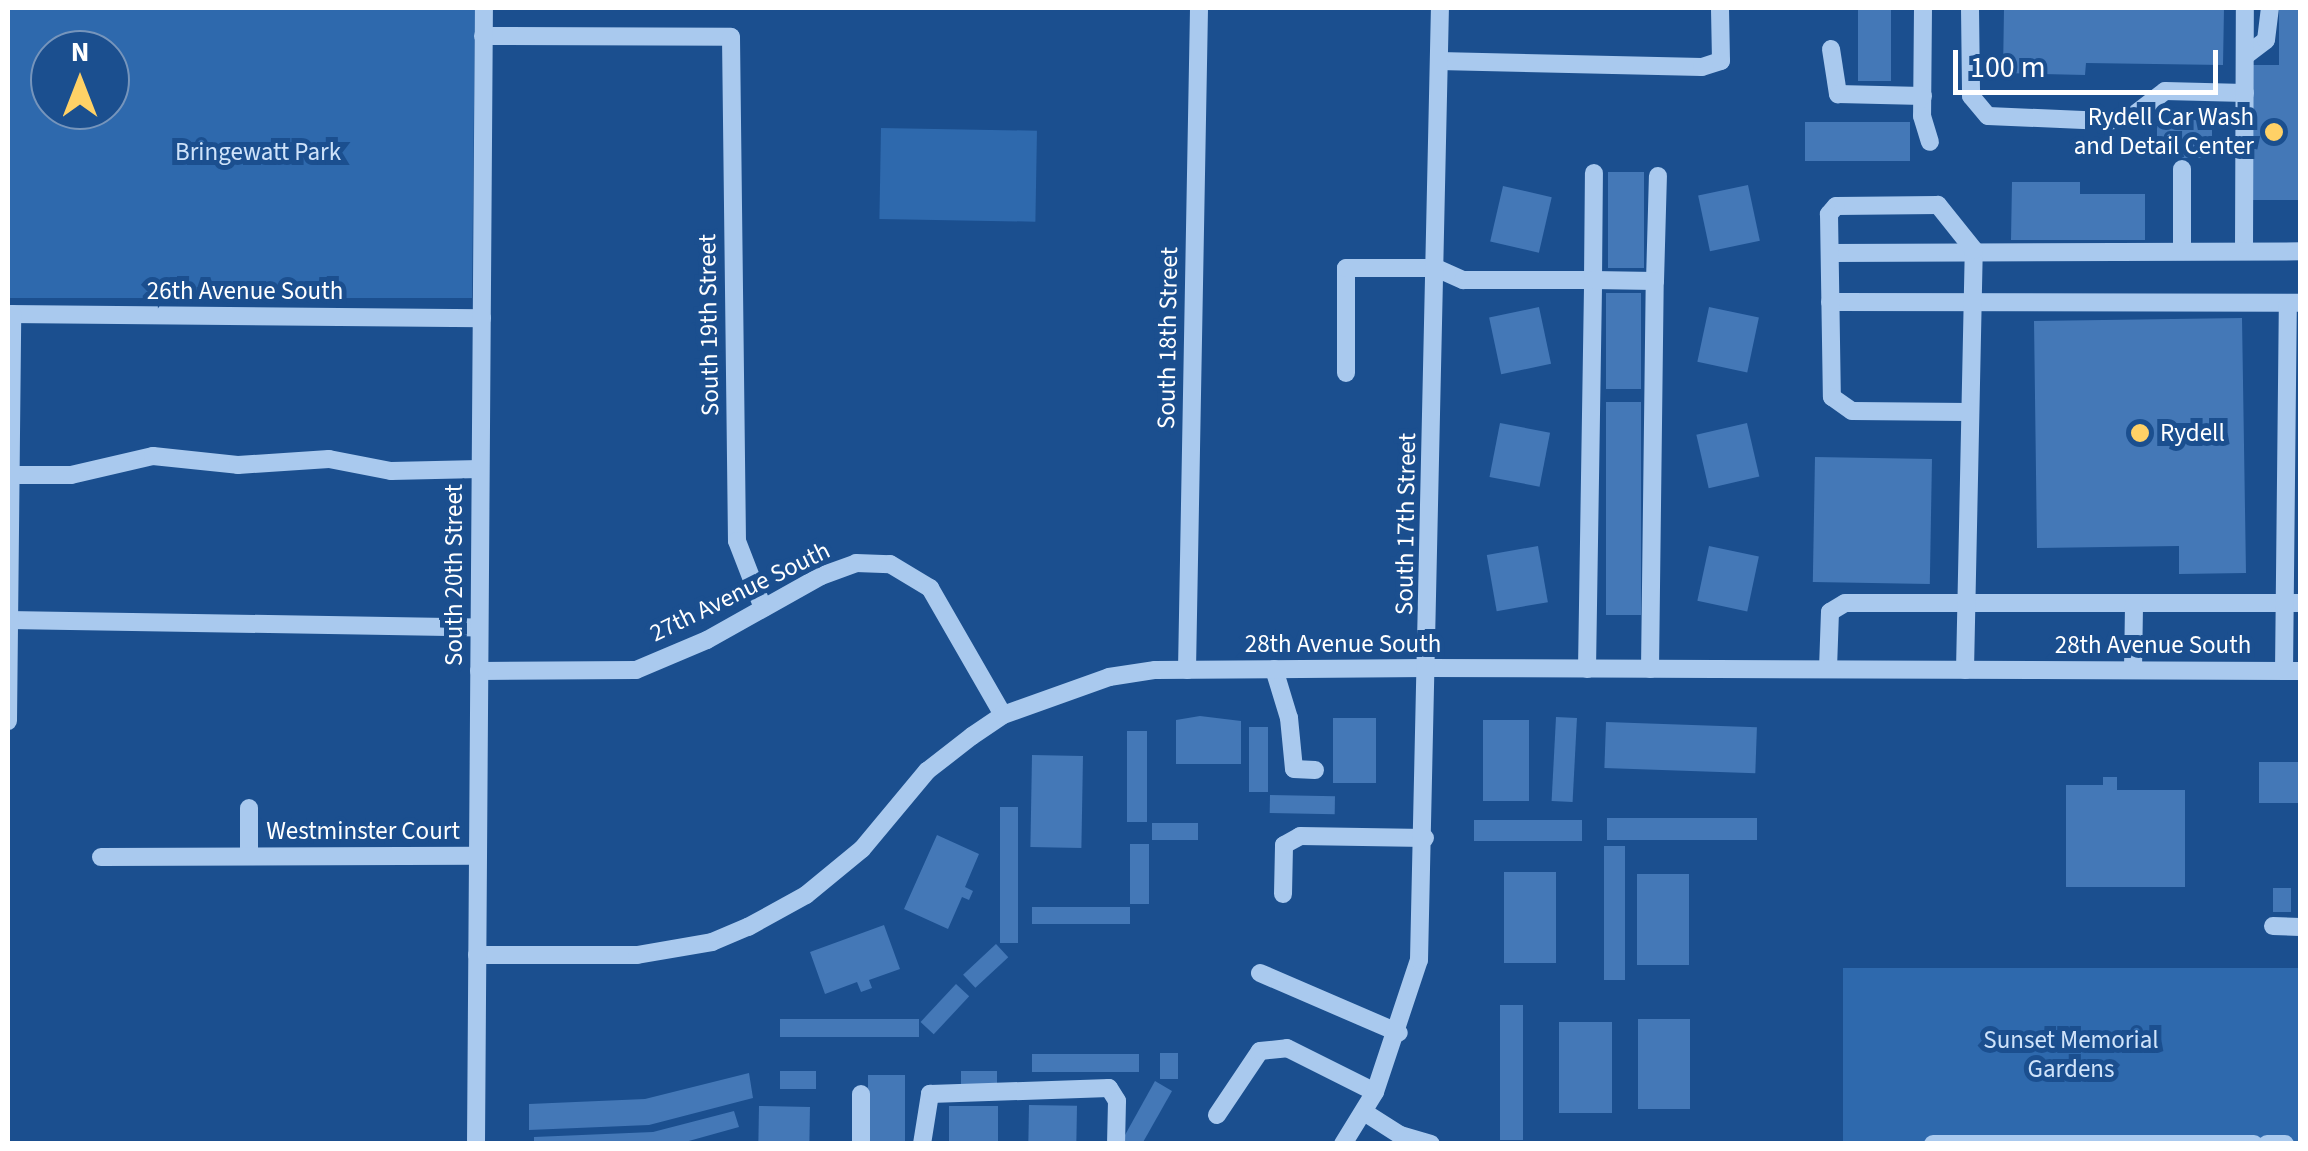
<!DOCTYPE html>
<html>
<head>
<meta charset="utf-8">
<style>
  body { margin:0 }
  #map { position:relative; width:2308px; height:1151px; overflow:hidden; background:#1b4f8f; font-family:"Source Sans 3",sans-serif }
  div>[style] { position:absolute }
  .green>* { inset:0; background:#2e69ad; transform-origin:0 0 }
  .building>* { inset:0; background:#4478b7; transform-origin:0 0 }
  .minor>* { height:18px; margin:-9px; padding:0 9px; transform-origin:9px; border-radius:9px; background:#a9c9ee }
  .dots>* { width:28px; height:28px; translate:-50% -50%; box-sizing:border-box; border:5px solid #1b4f8f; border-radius:50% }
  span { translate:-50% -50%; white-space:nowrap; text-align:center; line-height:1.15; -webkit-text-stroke:10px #1b4f8f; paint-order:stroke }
  .poi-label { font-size:25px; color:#fff }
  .right { translate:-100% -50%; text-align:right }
  .left { translate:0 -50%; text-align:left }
  .park-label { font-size:25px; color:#cfe3fa }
  .street-label { font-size:25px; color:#fff }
  .frame { position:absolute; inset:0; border:10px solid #fff; pointer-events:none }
  .north { position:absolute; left:30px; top:30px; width:100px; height:100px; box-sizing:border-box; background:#1b4f8f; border:2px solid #7695bc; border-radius:50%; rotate:0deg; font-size:28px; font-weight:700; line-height:40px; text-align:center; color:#fff }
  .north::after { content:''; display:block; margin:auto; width:35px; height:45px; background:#ffd166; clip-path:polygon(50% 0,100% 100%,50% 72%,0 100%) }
  .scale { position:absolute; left:1953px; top:50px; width:265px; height:45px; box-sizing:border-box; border:5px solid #fff; border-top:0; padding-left:12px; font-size:30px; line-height:35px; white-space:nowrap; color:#fff; -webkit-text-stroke:8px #1b4f8f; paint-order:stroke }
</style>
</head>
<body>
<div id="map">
  <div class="green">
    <i style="clip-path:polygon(evenodd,8px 8px,475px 8px,472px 298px,8px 298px,8px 8px,50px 50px,110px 50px,110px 110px,50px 110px,50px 50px)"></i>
    <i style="left:881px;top:128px;width:156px;height:91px;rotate:1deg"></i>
    <i style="left:1843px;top:968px;width:457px;height:176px"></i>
  </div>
  <div class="building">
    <i style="left:1858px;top:8px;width:33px;height:73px"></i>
    <i style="clip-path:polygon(2004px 8px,2224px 8px,2223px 65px,2086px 63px,2085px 75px,2003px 73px)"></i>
    <i style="clip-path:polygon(2279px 8px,2300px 8px,2300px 200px,2248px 200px,2248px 65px,2279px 65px)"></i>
    <i style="left:2212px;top:120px;width:38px;height:55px;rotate:90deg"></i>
    <i style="left:1910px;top:122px;width:39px;height:105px;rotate:90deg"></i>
    <i style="left:1608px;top:172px;width:36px;height:96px"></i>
    <i style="clip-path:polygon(2012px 182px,2080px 182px,2080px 194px,2145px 194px,2145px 240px,2011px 240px)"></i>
    <i style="left:1748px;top:185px;width:57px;height:51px;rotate:78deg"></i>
    <i style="left:1503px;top:186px;width:50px;height:57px;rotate:13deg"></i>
    <i style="left:1606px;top:293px;width:35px;height:96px"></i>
    <i style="left:1539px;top:307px;width:58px;height:51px;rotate:78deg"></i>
    <i style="left:1709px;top:307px;width:51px;height:56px;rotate:12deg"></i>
    <i style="clip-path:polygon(2242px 318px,2246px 573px,2179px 574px,2179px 546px,2037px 548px,2034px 321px)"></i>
    <i style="left:1606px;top:402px;width:35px;height:213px"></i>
    <i style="left:1500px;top:423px;width:51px;height:55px;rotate:11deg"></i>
    <i style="left:1747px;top:423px;width:55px;height:52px;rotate:77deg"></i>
    <i style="left:1815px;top:457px;width:117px;height:125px;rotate:1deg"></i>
    <i style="left:1538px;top:546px;width:57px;height:52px;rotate:80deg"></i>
    <i style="left:1709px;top:546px;width:51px;height:56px;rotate:12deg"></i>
    <i style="clip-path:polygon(1200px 716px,1241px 721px,1241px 764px,1176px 764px,1176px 720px)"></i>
    <i style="left:1556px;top:717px;width:21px;height:84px;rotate:3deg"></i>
    <i style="left:1333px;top:718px;width:43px;height:65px"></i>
    <i style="left:1483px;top:720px;width:46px;height:81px"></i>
    <i style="left:1606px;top:722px;width:151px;height:46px;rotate:2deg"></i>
    <i style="left:1249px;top:727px;width:19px;height:65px"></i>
    <i style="left:1127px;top:731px;width:20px;height:91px"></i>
    <i style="left:1083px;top:756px;width:92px;height:51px;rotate:91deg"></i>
    <i style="left:2259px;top:762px;width:41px;height:41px"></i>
    <i style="clip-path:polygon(2103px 777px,2117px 777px,2117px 790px,2185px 790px,2185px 887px,2066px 887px,2066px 785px,2103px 785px)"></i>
    <i style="left:1270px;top:795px;width:65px;height:18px;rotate:1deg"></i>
    <i style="left:1000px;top:807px;width:18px;height:136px"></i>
    <i style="left:1757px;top:818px;width:22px;height:150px;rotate:90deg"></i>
    <i style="left:1582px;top:820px;width:21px;height:108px;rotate:90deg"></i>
    <i style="left:1198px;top:823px;width:17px;height:46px;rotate:90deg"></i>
    <i style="clip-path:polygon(937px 835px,979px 854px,965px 887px,973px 891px,969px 900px,962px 897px,948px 929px,904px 909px)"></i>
    <i style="left:1130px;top:844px;width:19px;height:60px"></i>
    <i style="left:1604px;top:846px;width:21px;height:134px"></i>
    <i style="left:1504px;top:872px;width:52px;height:91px"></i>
    <i style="left:1637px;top:874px;width:52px;height:91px"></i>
    <i style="left:2291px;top:888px;width:24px;height:18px;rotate:90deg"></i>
    <i style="left:1032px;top:907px;width:98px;height:17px"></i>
    <i style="clip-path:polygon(884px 925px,900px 969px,869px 980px,872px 988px,861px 992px,857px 982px,825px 994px,810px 952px)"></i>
    <i style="left:996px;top:944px;width:18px;height:45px;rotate:47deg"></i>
    <i style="left:956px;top:984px;width:18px;height:52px;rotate:43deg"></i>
    <i style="left:1500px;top:1005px;width:23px;height:135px"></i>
    <i style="left:919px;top:1019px;width:18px;height:139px;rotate:90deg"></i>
    <i style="left:1638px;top:1019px;width:52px;height:90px"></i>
    <i style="left:1559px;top:1022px;width:53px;height:91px"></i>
    <i style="left:1178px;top:1053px;width:26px;height:18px;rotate:90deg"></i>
    <i style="left:1032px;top:1054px;width:107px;height:18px"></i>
    <i style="left:780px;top:1071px;width:36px;height:18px"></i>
    <i style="left:961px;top:1071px;width:36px;height:15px"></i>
    <i style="clip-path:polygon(749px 1073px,753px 1098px,649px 1125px,529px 1130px,529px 1104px,645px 1099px)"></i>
    <i style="left:868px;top:1075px;width:37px;height:69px"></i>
    <i style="clip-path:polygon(1155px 1081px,1172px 1091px,1142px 1144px,1120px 1144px)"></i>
    <i style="left:1029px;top:1105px;width:48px;height:39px;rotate:1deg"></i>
    <i style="left:759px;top:1106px;width:51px;height:38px;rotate:1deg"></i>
    <i style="left:949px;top:1106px;width:49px;height:38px"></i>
    <i style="clip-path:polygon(734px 1111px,739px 1127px,678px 1144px,534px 1144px,534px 1137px,653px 1132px)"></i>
  </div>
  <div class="minor">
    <i style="left:1923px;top:8px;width:108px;rotate:90.5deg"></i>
    <i style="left:1922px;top:116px;width:27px;rotate:73deg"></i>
    <i style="left:1970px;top:8px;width:88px;rotate:89.3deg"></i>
    <i style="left:1971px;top:96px;width:26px;rotate:50deg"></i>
    <i style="left:1988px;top:116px;width:118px;rotate:2.4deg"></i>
    <i style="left:2106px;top:121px;width:24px;rotate:-7deg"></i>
    <i style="left:2130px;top:118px;width:44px;rotate:-37.6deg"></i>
    <i style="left:2165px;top:91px;width:80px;rotate:1.4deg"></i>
    <i style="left:483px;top:36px;width:248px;rotate:0.2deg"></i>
    <i style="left:731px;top:37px;width:504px;rotate:89.32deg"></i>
    <i style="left:737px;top:541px;width:72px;rotate:68.8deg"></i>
    <i style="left:1831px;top:49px;width:46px;rotate:81.2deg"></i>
    <i style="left:1838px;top:94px;width:85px;rotate:1.3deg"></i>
    <i style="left:2245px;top:56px;width:26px;rotate:-37deg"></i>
    <i style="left:2266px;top:40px;width:32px;rotate:-83deg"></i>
    <i style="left:1439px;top:61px;width:263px;rotate:1.3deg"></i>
    <i style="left:1702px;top:67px;width:20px;rotate:-18deg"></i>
    <i style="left:1721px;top:61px;width:53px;rotate:-91.1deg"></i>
    <i style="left:2182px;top:169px;width:82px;rotate:90deg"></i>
    <i style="left:2244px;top:251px;width:243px;rotate:-89.8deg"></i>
    <i style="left:1830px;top:253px;width:470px;rotate:-0.2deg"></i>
    <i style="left:1830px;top:302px;width:470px;rotate:0.1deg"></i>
    <i style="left:8px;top:314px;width:474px;rotate:0.5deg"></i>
    <i style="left:1346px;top:373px;width:105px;rotate:-90deg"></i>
    <i style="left:1346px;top:268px;width:90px"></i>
    <i style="left:1436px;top:268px;width:30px;rotate:24deg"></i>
    <i style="left:1463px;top:280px;width:130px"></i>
    <i style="left:1593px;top:280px;width:107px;rotate:-89.5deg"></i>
    <i style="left:10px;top:475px;width:61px"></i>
    <i style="left:71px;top:475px;width:84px;rotate:-13deg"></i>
    <i style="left:153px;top:456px;width:85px;rotate:6deg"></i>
    <i style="left:238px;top:465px;width:91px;rotate:-3.8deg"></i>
    <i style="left:329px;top:459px;width:63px;rotate:11deg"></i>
    <i style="left:391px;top:471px;width:89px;rotate:-1.3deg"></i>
    <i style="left:8px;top:620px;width:470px;rotate:0.9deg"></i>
    <i style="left:1274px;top:669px;width:51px;rotate:73deg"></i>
    <i style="left:1289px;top:718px;width:51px;rotate:84.4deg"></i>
    <i style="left:1294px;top:769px;width:21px;rotate:3deg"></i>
    <i style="left:1587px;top:669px;width:389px;rotate:-89.1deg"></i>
    <i style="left:1593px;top:280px;width:62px;rotate:0.9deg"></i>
    <i style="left:1655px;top:281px;width:105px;rotate:-88.4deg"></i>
    <i style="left:1650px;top:669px;width:388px;rotate:-89.3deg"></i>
    <i style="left:1828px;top:669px;width:57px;rotate:-88deg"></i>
    <i style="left:1830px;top:612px;width:17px;rotate:-31deg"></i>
    <i style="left:1845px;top:603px;width:455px"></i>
    <i style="left:1187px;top:670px;width:662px;rotate:-88.96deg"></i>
    <i style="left:1965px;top:670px;width:420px;rotate:-88.8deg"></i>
    <i style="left:1974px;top:250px;width:58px;rotate:-128.7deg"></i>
    <i style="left:1938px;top:205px;width:102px;rotate:179.4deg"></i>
    <i style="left:1836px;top:206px;width:11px;rotate:131deg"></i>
    <i style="left:1829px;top:214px;width:183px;rotate:89.1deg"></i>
    <i style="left:1832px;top:397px;width:24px;rotate:35deg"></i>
    <i style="left:1852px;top:411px;width:116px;rotate:0.5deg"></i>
    <i style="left:2133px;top:670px;width:67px;rotate:-89.1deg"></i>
    <i style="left:479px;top:671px;width:157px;rotate:-0.4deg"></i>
    <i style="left:636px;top:670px;width:77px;rotate:-22.9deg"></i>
    <i style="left:707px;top:640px;width:131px;rotate:-29.3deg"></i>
    <i style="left:821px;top:576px;width:37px;rotate:-20deg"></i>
    <i style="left:856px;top:563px;width:34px;rotate:2deg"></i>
    <i style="left:890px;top:564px;width:47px;rotate:31deg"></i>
    <i style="left:930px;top:588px;width:146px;rotate:60.1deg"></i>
    <i style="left:2284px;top:671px;width:368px;rotate:-89.4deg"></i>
    <i style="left:8px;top:721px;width:407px;rotate:-89.4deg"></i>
    <i style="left:249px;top:808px;width:47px;rotate:90deg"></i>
    <i style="left:101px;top:857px;width:376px;rotate:-0.2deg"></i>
    <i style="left:1283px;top:894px;width:49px;rotate:-88.8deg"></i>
    <i style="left:1284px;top:845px;width:18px;rotate:-29deg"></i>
    <i style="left:1300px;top:836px;width:125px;rotate:0.9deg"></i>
    <i style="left:2273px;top:926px;width:27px;rotate:2deg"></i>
    <i style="left:477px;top:955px;width:160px"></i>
    <i style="left:637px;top:955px;width:76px;rotate:-9.8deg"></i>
    <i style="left:712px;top:942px;width:39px;rotate:-23deg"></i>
    <i style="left:748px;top:927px;width:66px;rotate:-28.9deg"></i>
    <i style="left:806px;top:895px;width:72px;rotate:-39.4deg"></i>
    <i style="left:862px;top:849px;width:102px;rotate:-50.2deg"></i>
    <i style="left:927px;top:771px;width:57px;rotate:-37.9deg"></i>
    <i style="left:972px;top:736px;width:37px;rotate:-34deg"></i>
    <i style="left:1003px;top:715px;width:113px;rotate:-19.7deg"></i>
    <i style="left:1109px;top:677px;width:47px;rotate:-8.7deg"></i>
    <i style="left:1155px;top:670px;width:273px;rotate:-0.4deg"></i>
    <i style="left:1428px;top:668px;width:872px;rotate:0.2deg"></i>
    <i style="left:1260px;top:973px;width:151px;rotate:23.3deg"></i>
    <i style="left:861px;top:1094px;width:50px;rotate:90deg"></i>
    <i style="left:1364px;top:1112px;width:43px;rotate:32.6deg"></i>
    <i style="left:1400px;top:1135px;width:32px;rotate:16deg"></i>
    <i style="left:1217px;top:1115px;width:77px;rotate:-56.1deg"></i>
    <i style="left:1260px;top:1051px;width:27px;rotate:-6deg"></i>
    <i style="left:1287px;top:1048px;width:98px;rotate:26.6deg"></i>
    <i style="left:476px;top:1144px;width:1136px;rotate:-89.6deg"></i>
    <i style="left:922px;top:1144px;width:51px;rotate:-80.9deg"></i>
    <i style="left:930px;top:1094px;width:179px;rotate:-1.9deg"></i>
    <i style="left:1109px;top:1088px;width:15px;rotate:58deg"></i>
    <i style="left:1117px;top:1101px;width:43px;rotate:91.3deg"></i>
    <i style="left:1343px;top:1144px;width:61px;rotate:-58.4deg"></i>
    <i style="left:1375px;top:1092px;width:139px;rotate:-71.6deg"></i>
    <i style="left:1419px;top:960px;width:952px;rotate:-88.74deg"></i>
    <i style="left:1933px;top:1144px;width:321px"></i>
    <i style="left:2267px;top:1144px;width:18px"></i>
  </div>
  <div class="dots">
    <i style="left:2274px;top:132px;background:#ffd166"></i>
    <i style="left:2140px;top:433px;background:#ffd166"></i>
  </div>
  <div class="poi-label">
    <span class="right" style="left:2254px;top:132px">Rydell Car Wash<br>and Detail Center</span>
    <span class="left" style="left:2160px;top:433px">Rydell</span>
  </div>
  <div class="park-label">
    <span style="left:258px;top:152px">Bringewatt Park</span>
    <span style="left:2071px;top:1055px">Sunset Memorial<br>Gardens</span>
  </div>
  <div class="street-label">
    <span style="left:245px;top:291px">26th Avenue South</span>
    <span style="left:709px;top:325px;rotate:-91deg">South 19th Street</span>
    <span style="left:1168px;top:338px;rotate:-89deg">South 18th Street</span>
    <span style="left:1406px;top:524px;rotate:-89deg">South 17th Street</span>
    <span style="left:454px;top:575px;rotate:-90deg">South 20th Street</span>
    <span style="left:740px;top:592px;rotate:-26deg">27th Avenue South</span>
    <span style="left:1343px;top:644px">28th Avenue South</span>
    <span style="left:2153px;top:645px">28th Avenue South</span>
    <span style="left:363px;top:831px">Westminster Court</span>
  </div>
  <div class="frame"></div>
  <div class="north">N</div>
  <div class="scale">100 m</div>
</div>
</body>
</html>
